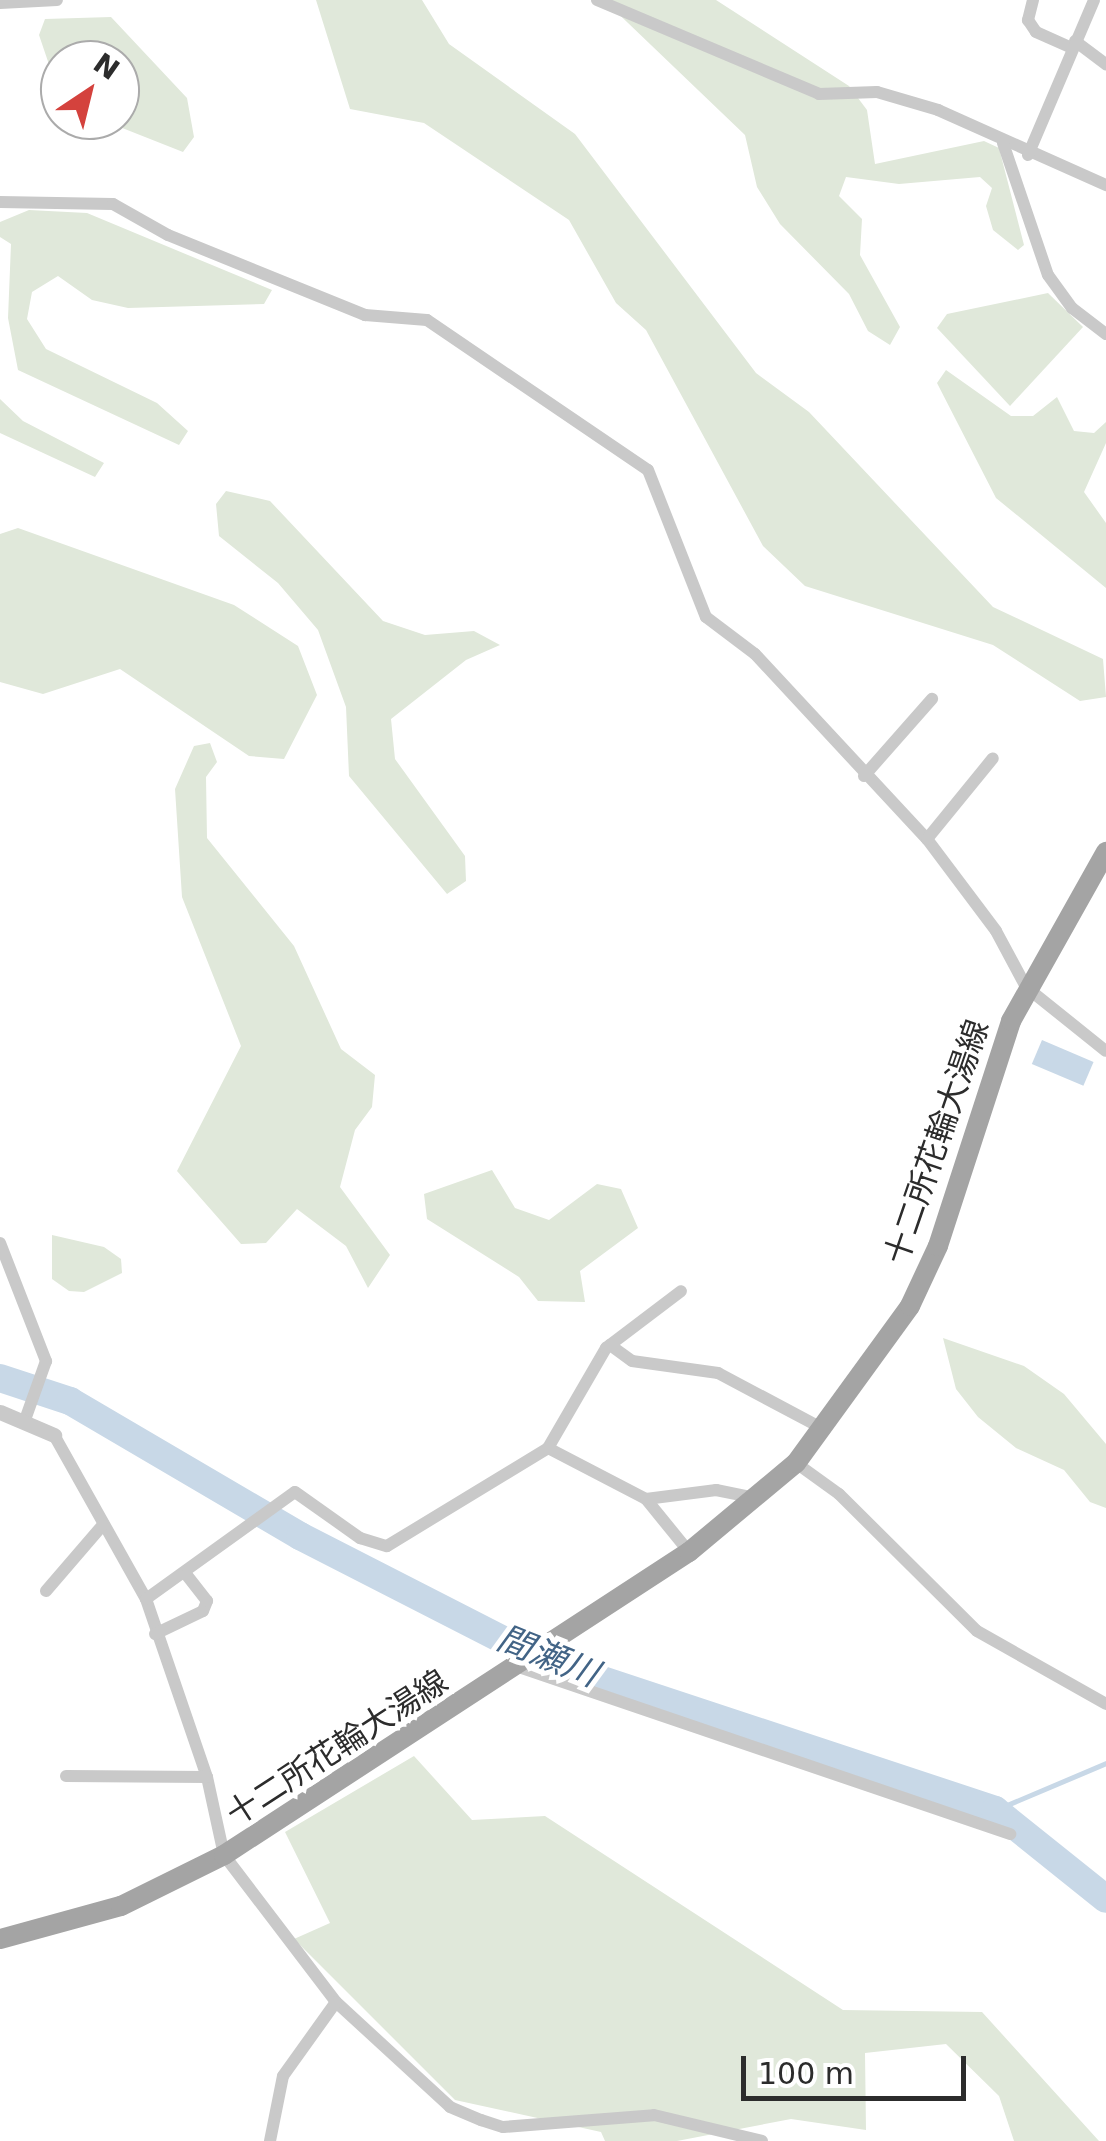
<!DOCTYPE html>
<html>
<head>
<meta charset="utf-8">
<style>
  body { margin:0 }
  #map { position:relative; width:1106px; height:2141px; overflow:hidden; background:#fff; font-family:"DejaVu Sans","Noto Sans JP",sans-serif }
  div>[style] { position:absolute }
  .green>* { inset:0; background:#e0e8da }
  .water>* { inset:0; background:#c8d8e7; transform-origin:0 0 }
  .stream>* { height:5px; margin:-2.5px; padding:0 2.5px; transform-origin:2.5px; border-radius:2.5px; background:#c8d8e7 }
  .river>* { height:28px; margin:-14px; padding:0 14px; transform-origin:14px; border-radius:14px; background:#c8d8e7 }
  .minor>* { height:12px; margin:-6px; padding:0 6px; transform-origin:6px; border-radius:6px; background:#c9c9c9 }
  .tertiary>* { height:15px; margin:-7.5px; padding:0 7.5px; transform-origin:7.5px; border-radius:7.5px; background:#c9c9c9 }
  .primary>* { height:20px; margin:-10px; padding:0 10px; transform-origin:10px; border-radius:10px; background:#a4a4a4 }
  span { translate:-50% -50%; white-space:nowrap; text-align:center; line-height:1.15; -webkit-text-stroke:10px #fff; paint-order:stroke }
  .street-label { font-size:32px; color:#2c2c2c }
  .water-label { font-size:35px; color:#426486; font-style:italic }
  .north { position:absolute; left:40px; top:40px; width:100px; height:100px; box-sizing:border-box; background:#fff; border:2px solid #ababab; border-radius:50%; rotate:35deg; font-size:28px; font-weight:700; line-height:40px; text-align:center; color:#2c2c2c }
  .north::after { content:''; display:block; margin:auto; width:35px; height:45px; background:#d4423d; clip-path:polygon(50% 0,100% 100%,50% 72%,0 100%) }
  .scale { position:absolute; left:741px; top:2056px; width:225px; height:45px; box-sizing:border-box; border:5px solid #2c2c2c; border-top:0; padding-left:12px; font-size:30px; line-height:35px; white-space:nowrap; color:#2c2c2c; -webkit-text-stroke:8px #fff; paint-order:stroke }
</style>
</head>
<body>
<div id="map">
  <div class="green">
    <i style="clip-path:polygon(316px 0,422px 0,449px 44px,575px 134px,756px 373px,809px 412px,993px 607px,1103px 659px,1106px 697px,1080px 701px,993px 645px,805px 586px,763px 546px,646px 330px,616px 303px,569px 220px,424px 123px,350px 109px)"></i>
    <i style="clip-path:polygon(604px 0,716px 0,849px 86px,867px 110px,875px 164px,984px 141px,999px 148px,1024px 245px,1018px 250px,993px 230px,986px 206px,992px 188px,980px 177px,899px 184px,846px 177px,839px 196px,862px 219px,860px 255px,900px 327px,890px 345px,868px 331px,849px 294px,780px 224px,757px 187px,745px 135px)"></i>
    <i style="clip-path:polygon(111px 17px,187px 98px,194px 137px,183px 152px,102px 120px,120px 120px,120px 60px,60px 60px,58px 91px,39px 35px,45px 19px)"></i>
    <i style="clip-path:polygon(29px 210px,87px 213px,272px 290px,264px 304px,128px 308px,92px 300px,58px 276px,32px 292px,27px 319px,46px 349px,157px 403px,188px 431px,179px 445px,18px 370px,8px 318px,11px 244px,0 237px,0 222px)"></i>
    <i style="clip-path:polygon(1048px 293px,1083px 327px,1010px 406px,937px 328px,947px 314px)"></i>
    <i style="clip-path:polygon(946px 370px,1011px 416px,1033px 416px,1057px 397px,1074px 431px,1094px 433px,1106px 422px,1106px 443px,1084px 492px,1106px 523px,1106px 588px,996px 498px,937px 383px)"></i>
    <i style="clip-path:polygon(0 399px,23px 421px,104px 463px,95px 477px,0 433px)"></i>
    <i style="clip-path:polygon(226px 491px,270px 501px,383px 621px,425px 635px,474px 631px,500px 645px,466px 660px,391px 719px,395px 759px,465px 856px,466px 881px,447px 894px,349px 776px,346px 707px,318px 630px,278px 583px,219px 536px,216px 504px)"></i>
    <i style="clip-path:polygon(18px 528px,234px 605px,298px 646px,317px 695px,284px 759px,249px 756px,120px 669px,43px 694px,0 682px,0 534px)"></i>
    <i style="clip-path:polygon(210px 743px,217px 762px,206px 777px,207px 838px,294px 946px,341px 1049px,375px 1075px,372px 1107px,355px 1130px,340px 1187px,390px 1255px,368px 1288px,346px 1246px,297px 1209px,266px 1243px,241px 1244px,177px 1171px,241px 1046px,182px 897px,175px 789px,194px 746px)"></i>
    <i style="clip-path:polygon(492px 1170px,515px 1208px,549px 1220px,597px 1184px,621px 1189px,638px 1228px,580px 1271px,585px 1302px,538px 1301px,519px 1277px,427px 1219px,424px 1194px)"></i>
    <i style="clip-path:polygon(52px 1235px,104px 1247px,121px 1259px,122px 1273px,84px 1292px,69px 1291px,52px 1279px)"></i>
    <i style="clip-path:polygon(943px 1338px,1024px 1366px,1064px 1394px,1106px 1444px,1106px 1508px,1090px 1502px,1064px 1470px,1016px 1448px,978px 1417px,956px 1389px)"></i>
    <i style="clip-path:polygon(414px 1756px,472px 1820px,545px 1816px,843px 2010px,982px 2012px,1099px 2141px,1014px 2141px,999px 2096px,946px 2044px,865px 2053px,866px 2130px,791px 2119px,677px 2141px,605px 2141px,601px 2132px,455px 2100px,294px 1939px,330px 1923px,285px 1832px)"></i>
  </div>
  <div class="water">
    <i style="left:1042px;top:1040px;width:56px;height:26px;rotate:23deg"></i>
  </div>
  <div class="stream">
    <i style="left:995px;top:1810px;width:121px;rotate:-22.9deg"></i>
  </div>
  <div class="river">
    <i style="left:0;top:1378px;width:74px;rotate:18.2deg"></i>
    <i style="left:70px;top:1401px;width:267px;rotate:30.4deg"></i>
    <i style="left:300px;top:1536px;width:272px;rotate:27.1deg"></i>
    <i style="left:542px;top:1660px;width:477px;rotate:18.3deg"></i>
    <i style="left:995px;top:1810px;width:142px;rotate:38.7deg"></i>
  </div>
  <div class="minor">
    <i style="left:597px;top:0;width:241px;rotate:22.9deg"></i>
    <i style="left:819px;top:94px;width:58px;rotate:-2deg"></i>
    <i style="left:877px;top:92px;width:64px;rotate:16.4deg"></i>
    <i style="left:938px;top:110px;width:184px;rotate:24.1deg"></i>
    <i style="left:1033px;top:0;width:21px;rotate:104deg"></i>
    <i style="left:1028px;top:20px;width:14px;rotate:56deg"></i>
    <i style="left:1036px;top:32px;width:39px;rotate:24deg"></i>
    <i style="left:0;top:3px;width:57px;rotate:-3deg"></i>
    <i style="left:1075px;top:41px;width:39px;rotate:37deg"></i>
    <i style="left:1003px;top:143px;width:139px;rotate:71.2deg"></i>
    <i style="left:1048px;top:275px;width:41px;rotate:54deg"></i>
    <i style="left:1072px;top:308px;width:43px;rotate:37.4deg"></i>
    <i style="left:1028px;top:155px;width:168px;rotate:-66.9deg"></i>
    <i style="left:0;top:202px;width:113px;rotate:1deg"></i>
    <i style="left:113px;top:204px;width:63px;rotate:29.4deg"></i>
    <i style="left:168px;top:235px;width:213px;rotate:22.1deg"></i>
    <i style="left:365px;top:315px;width:62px;rotate:4.6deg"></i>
    <i style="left:427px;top:320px;width:267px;rotate:34.2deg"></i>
    <i style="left:648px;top:470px;width:158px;rotate:68.5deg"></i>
    <i style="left:706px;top:617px;width:61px;rotate:37.1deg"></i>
    <i style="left:755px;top:654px;width:253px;rotate:47.1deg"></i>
    <i style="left:927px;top:839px;width:115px;rotate:53.1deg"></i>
    <i style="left:996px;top:931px;width:64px;rotate:61.8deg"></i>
    <i style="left:1026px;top:987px;width:102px;rotate:38.7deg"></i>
    <i style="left:864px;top:776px;width:103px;rotate:-48.6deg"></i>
    <i style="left:927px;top:839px;width:104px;rotate:-50.8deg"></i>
    <i style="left:0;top:1243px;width:127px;rotate:68.7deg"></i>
    <i style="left:46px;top:1361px;width:63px;rotate:109.6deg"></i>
    <i style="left:610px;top:1345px;width:27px;rotate:36deg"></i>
    <i style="left:632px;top:1361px;width:87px;rotate:7.9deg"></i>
    <i style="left:718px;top:1373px;width:121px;rotate:28deg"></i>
    <i style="left:54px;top:1435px;width:188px;rotate:60.7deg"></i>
    <i style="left:146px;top:1599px;width:188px;rotate:71.1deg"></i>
    <i style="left:207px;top:1777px;width:80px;rotate:77.7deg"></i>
    <i style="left:224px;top:1855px;width:185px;rotate:52.7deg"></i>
    <i style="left:336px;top:2002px;width:155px;rotate:42.6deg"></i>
    <i style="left:450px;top:2107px;width:34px;rotate:23deg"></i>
    <i style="left:481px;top:2120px;width:23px;rotate:18deg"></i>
    <i style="left:503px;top:2127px;width:151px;rotate:-4.5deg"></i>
    <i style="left:654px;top:2115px;width:111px;rotate:13.5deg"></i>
    <i style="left:548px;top:1448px;width:116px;rotate:-59.9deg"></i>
    <i style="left:606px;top:1348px;width:94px;rotate:-37.2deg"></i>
    <i style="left:796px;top:1463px;width:53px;rotate:35.8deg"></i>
    <i style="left:839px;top:1494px;width:194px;rotate:44.8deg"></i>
    <i style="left:977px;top:1631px;width:148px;rotate:29.5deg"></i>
    <i style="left:646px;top:1499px;width:68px;rotate:50.9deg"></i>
    <i style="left:46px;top:1591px;width:86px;rotate:-49.3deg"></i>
    <i style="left:146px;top:1599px;width:183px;rotate:-35.7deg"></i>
    <i style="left:295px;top:1492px;width:80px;rotate:35.3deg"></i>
    <i style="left:360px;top:1538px;width:28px;rotate:17deg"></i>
    <i style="left:387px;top:1546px;width:188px;rotate:-31.3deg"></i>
    <i style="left:548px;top:1448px;width:110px;rotate:27.5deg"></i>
    <i style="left:646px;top:1499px;width:71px;rotate:-7.3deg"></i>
    <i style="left:716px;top:1490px;width:41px;rotate:11.3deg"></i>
    <i style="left:155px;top:1634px;width:53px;rotate:-25.6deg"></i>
    <i style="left:203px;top:1611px;width:11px;rotate:-68deg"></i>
    <i style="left:207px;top:1601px;width:33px;rotate:-128deg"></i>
    <i style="left:519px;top:1667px;width:519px;rotate:18.78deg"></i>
    <i style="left:66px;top:1776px;width:141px;rotate:0.4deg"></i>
    <i style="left:270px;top:2141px;width:66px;rotate:-78.7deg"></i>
    <i style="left:283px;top:2076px;width:91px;rotate:-54.4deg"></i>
  </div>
  <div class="tertiary">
    <i style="left:0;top:1412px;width:59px;rotate:23.1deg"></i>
  </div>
  <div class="primary">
    <i style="left:0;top:1939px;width:125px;rotate:-15.3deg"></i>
    <i style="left:121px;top:1906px;width:115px;rotate:-26.3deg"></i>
    <i style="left:224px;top:1855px;width:555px;rotate:-33.09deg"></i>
    <i style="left:689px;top:1552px;width:139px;rotate:-39.8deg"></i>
    <i style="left:796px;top:1463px;width:194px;rotate:-54deg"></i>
    <i style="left:910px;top:1306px;width:66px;rotate:-65deg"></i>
    <i style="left:938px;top:1246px;width:237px;rotate:-72deg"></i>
    <i style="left:1011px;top:1021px;width:194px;rotate:-60.7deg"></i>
  </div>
  <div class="street-label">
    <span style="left:937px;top:1142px;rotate:-71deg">十二所花輪大湯線</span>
    <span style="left:337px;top:1748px;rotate:-33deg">十二所花輪大湯線</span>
  </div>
  <div class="water-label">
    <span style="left:548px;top:1656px;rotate:22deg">間瀬川</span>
  </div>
  <div class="north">N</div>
  <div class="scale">100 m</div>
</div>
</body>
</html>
